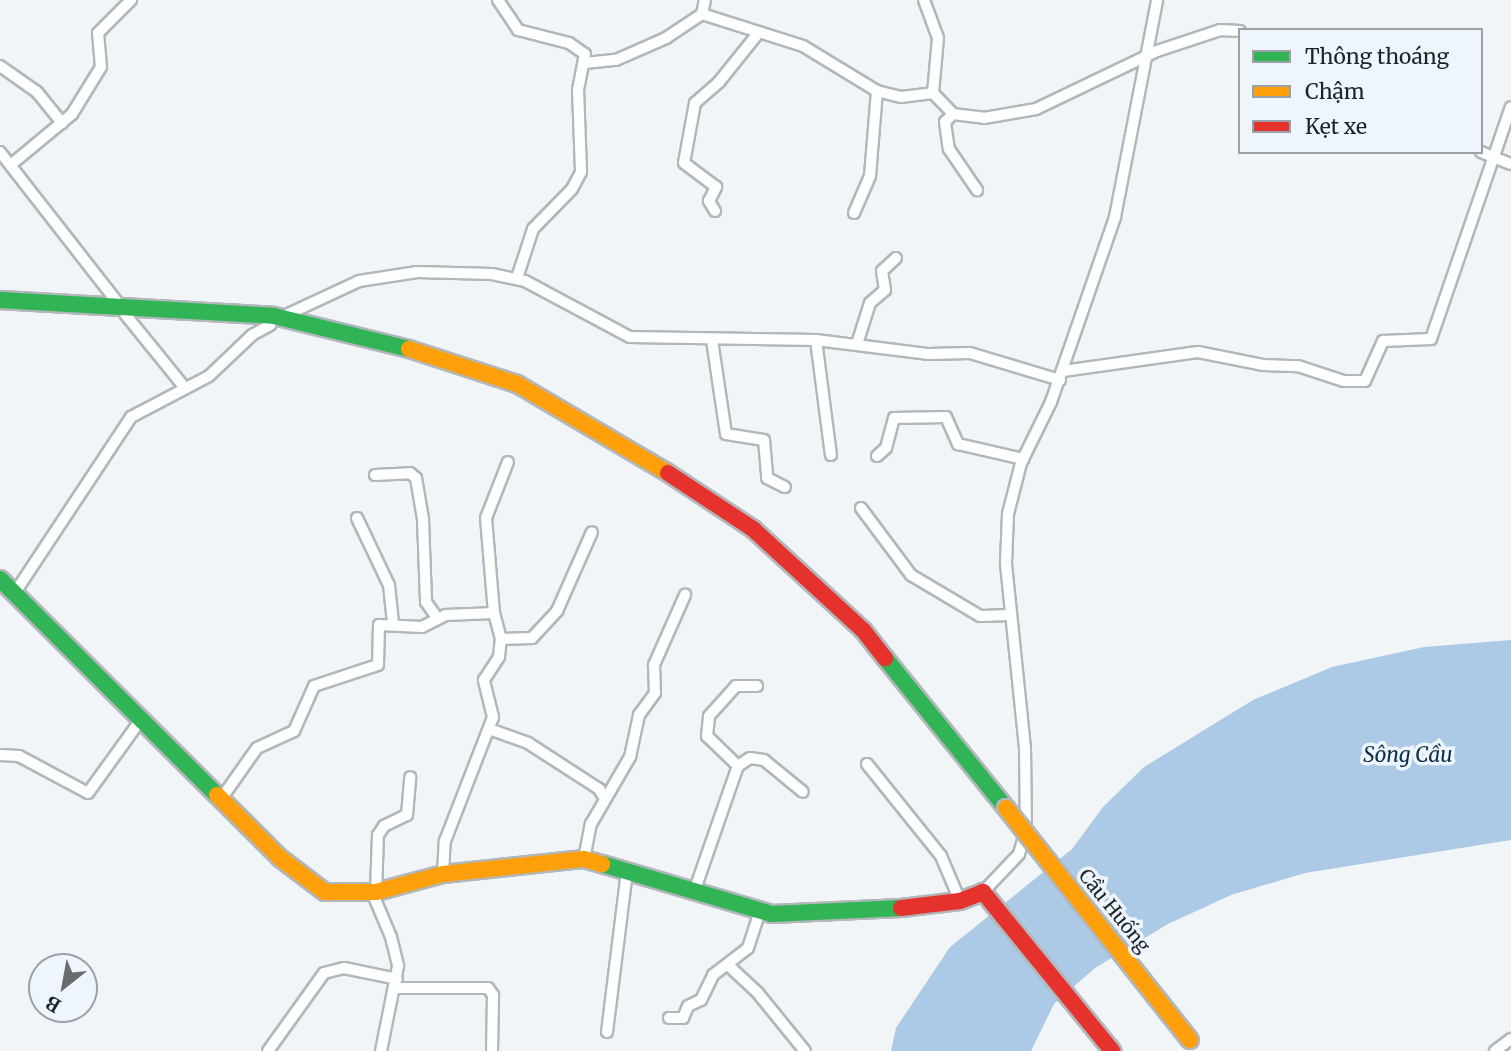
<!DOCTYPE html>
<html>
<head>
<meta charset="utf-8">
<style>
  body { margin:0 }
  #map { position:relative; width:1511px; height:1051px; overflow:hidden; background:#f2f5f8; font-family:Merriweather,serif }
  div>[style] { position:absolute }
  .water>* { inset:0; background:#accae6 }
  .roads { filter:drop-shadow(2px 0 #b2b7bb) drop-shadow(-2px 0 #b2b7bb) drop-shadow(0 2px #b2b7bb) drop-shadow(0 -2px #b2b7bb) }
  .street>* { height:10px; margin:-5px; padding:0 5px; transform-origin:5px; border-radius:5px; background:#fdfefe }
  .fast>* { height:16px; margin:-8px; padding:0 8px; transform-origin:8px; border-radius:8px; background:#30b455 }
  .slow>* { height:16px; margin:-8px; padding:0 8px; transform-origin:8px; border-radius:8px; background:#ff9f0a }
  .jam>* { height:16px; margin:-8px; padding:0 8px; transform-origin:8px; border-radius:8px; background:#e5322d }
  .bridges { filter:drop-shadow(2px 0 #b2b7bb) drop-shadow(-2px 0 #b2b7bb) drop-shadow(0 2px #b2b7bb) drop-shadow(0 -2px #b2b7bb) }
  .slow-bridge>* { height:16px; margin:-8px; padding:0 8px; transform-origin:8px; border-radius:8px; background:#ff9f0a }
  span { translate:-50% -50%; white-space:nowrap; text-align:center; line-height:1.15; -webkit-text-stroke:7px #eef5fc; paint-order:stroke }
  .street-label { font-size:19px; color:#1c2329 }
  .water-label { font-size:21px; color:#0c2e47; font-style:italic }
  .legend { position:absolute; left:1238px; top:28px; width:245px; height:126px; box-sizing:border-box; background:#eef5fc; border:2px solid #9aa1a8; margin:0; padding:9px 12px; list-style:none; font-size:21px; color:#1c2329 }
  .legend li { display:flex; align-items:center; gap:14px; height:35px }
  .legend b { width:35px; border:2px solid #9aa1a8 }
  .north { position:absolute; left:28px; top:953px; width:70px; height:70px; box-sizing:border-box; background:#eef5fc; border:2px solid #9aa1a8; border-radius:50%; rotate:211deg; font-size:19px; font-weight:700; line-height:28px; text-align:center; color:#1c2329 }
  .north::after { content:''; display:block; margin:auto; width:24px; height:32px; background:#676c71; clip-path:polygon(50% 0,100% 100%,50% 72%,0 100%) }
</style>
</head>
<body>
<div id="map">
  <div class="water">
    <i style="clip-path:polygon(1511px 640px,1511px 840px,1305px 873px,1231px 895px,1168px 924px,1095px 968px,1054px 1004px,1031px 1051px,891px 1051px,896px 1028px,950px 947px,1072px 849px,1103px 807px,1144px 767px,1253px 700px,1332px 667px,1424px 647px)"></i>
  </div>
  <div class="roads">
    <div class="street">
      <i style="left:498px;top:0;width:36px;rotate:56deg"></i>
      <i style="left:518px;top:30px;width:53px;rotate:14.3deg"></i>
      <i style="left:569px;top:43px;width:19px;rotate:35deg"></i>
      <i style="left:585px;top:54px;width:36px;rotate:101deg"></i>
      <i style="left:578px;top:89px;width:83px;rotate:87.9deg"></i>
      <i style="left:581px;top:172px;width:19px;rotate:118deg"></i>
      <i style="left:572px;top:189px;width:56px;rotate:134.3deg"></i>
      <i style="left:533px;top:229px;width:52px;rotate:108.1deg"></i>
      <i style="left:924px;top:0;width:40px;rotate:69.8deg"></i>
      <i style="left:938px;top:38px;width:55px;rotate:95.2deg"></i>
      <i style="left:702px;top:14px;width:106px;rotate:17.6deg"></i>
      <i style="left:803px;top:46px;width:87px;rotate:31.3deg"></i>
      <i style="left:877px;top:91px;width:25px;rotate:14deg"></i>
      <i style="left:901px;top:97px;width:32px;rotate:-7deg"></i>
      <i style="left:933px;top:93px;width:29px;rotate:46deg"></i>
      <i style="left:953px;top:114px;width:31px;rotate:7deg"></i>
      <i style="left:984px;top:118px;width:53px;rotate:-9.8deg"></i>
      <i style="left:1036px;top:109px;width:134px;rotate:-25.6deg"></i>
      <i style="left:1157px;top:51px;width:66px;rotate:-18.4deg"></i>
      <i style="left:1220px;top:30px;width:20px;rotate:3deg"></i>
      <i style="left:585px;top:63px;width:31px;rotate:-6deg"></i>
      <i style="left:616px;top:60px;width:55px;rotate:-23.7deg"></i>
      <i style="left:666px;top:38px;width:43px;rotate:-33.7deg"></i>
      <i style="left:702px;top:14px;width:14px;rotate:-78deg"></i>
      <i style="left:0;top:66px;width:45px;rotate:35.1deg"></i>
      <i style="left:37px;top:92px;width:40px;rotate:51deg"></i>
      <i style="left:953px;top:114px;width:11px;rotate:135deg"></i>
      <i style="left:945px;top:122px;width:27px;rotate:82deg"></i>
      <i style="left:949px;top:149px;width:50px;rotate:55.7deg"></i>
      <i style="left:0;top:152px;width:192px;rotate:52deg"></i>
      <i style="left:1481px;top:152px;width:32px;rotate:22deg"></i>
      <i style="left:13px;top:163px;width:77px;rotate:-39.7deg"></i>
      <i style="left:72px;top:114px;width:55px;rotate:-58.3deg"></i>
      <i style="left:101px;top:67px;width:34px;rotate:-95deg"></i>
      <i style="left:98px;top:33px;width:47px;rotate:-45deg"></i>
      <i style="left:715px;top:211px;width:12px;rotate:-121deg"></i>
      <i style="left:709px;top:201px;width:16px;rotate:-63deg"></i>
      <i style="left:716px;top:187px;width:40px;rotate:-143deg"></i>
      <i style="left:684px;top:163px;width:61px;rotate:-79.6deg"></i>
      <i style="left:695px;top:103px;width:32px;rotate:-41deg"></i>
      <i style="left:719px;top:82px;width:64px;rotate:-51.3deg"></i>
      <i style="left:854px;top:213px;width:40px;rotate:-66.6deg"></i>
      <i style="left:870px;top:176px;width:85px;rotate:-85.3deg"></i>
      <i style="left:125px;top:314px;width:95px;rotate:51deg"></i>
      <i style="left:284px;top:316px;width:83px;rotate:-25deg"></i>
      <i style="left:359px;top:281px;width:59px;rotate:-8.8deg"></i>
      <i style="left:417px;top:272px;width:75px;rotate:1.5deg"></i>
      <i style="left:492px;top:274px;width:34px;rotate:12deg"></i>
      <i style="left:525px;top:281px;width:119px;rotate:28.1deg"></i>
      <i style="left:630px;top:337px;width:186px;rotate:0.9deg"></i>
      <i style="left:816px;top:340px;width:114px;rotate:7.1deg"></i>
      <i style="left:929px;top:354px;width:41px;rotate:-1.4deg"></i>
      <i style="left:970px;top:353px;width:94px;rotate:16.7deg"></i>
      <i style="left:712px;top:340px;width:95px;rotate:81.5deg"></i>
      <i style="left:726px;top:434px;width:38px;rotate:9deg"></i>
      <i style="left:764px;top:440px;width:38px;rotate:85deg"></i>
      <i style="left:767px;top:478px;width:20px;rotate:27deg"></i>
      <i style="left:816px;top:340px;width:116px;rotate:82.6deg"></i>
      <i style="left:857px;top:344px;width:43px;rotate:-72.4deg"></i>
      <i style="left:870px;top:303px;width:20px;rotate:-41deg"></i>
      <i style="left:885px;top:290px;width:19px;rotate:-99deg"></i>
      <i style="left:882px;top:271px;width:19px;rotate:-43deg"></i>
      <i style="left:1063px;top:371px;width:136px;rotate:-8deg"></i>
      <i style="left:1198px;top:352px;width:66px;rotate:11.3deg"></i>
      <i style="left:1263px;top:365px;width:35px;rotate:2deg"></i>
      <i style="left:1298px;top:366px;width:48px;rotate:18.1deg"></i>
      <i style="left:1344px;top:381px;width:21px"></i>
      <i style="left:1365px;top:381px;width:44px;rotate:-65.8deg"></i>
      <i style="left:1383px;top:341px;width:48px;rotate:-2.4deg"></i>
      <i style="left:1431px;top:339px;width:245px;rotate:-71deg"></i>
      <i style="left:877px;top:456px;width:12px;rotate:-42deg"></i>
      <i style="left:886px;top:448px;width:31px;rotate:-75deg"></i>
      <i style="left:894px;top:418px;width:52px;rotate:-1.1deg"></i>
      <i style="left:946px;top:417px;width:30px;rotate:66deg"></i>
      <i style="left:958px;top:444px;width:67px;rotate:13deg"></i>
      <i style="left:375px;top:475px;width:35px;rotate:-3deg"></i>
      <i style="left:410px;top:473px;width:8px;rotate:40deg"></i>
      <i style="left:416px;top:478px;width:42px;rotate:80.3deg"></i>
      <i style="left:423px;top:519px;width:83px;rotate:87.9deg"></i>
      <i style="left:426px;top:602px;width:19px;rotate:55deg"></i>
      <i style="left:861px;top:508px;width:84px;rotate:53.3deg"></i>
      <i style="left:911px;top:575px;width:80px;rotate:30.7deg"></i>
      <i style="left:980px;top:616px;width:30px;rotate:-2deg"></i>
      <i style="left:357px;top:518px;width:74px;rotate:64.5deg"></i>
      <i style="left:389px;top:585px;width:39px;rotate:84deg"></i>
      <i style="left:14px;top:594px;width:212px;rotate:-56.5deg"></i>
      <i style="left:131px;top:417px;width:88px;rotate:-27.7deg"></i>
      <i style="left:209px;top:376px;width:59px;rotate:-43.6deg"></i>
      <i style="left:252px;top:335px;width:21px;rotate:-29deg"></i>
      <i style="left:501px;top:639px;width:31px;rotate:-2deg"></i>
      <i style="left:532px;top:638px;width:37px;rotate:-47deg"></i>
      <i style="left:557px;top:611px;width:86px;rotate:-66.1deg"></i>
      <i style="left:489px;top:729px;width:41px;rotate:19.7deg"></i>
      <i style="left:528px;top:743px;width:85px;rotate:32.9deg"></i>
      <i style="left:599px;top:789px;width:9px;rotate:58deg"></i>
      <i style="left:0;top:755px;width:19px;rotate:3deg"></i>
      <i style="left:19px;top:756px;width:78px;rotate:28.2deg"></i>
      <i style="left:88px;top:793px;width:92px;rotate:-54.2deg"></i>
      <i style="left:867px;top:764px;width:118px;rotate:51.2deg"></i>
      <i style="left:941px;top:856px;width:49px;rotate:67.1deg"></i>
      <i style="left:738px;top:766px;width:43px;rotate:-135.9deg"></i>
      <i style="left:707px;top:736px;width:20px;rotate:-84deg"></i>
      <i style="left:709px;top:716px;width:40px;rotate:-48deg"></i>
      <i style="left:736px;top:686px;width:21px"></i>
      <i style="left:221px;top:799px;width:62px;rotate:-54.8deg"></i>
      <i style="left:257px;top:748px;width:41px;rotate:-24.7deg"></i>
      <i style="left:294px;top:731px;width:49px;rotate:-66deg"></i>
      <i style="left:314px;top:686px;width:67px;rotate:-18.2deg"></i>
      <i style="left:378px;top:665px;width:40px;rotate:-88.6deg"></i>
      <i style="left:379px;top:625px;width:43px;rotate:2.7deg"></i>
      <i style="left:422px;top:627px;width:27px;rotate:-27deg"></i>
      <i style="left:446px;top:615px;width:48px;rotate:-2.4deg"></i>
      <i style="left:584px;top:859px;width:36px;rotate:-79deg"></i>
      <i style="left:591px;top:824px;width:78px;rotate:-59.8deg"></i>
      <i style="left:630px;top:757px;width:43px;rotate:-77.9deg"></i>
      <i style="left:639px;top:715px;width:27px;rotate:-54deg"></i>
      <i style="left:655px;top:693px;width:28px;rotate:-92deg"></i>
      <i style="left:654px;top:665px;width:77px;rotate:-66.1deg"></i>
      <i style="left:443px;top:874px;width:33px;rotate:-87deg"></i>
      <i style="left:445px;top:841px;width:133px;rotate:-68.8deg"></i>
      <i style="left:493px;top:717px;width:38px;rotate:-104deg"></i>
      <i style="left:484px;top:680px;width:27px;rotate:-57deg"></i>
      <i style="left:499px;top:657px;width:18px;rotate:-84deg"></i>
      <i style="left:501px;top:639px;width:27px;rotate:-105deg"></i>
      <i style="left:494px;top:613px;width:95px;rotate:-94.8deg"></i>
      <i style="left:486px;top:518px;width:60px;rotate:-68.6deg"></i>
      <i style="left:372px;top:892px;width:49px;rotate:67.1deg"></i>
      <i style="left:391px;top:937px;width:30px;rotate:76deg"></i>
      <i style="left:398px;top:966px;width:87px;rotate:101.3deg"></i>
      <i style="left:376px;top:892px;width:57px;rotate:-88deg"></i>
      <i style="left:378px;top:835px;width:11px;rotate:-56deg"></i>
      <i style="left:384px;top:826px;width:25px;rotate:-26deg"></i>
      <i style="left:407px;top:815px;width:38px;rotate:-85deg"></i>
      <i style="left:694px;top:892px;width:133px;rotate:-70.8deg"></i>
      <i style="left:738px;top:766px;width:14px;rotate:-34deg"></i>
      <i style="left:750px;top:758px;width:14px;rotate:8deg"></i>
      <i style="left:764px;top:760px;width:50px;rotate:39.4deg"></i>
      <i style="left:983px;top:892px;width:52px;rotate:-46.5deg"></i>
      <i style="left:1019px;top:854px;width:26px;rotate:-74deg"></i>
      <i style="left:1026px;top:829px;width:81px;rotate:-90.7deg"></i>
      <i style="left:1025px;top:748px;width:186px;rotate:-95.9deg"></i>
      <i style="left:1006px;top:563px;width:49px;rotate:-87.7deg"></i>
      <i style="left:1008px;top:514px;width:53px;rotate:-75.7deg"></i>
      <i style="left:1021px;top:463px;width:68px;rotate:-63.8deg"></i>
      <i style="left:1051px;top:402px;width:196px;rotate:-70.9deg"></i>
      <i style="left:1115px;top:217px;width:221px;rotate:-79deg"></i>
      <i style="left:729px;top:966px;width:38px;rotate:43deg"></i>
      <i style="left:757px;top:992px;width:76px;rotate:50.9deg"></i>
      <i style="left:396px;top:988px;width:92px"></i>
      <i style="left:488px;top:988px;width:9px;rotate:54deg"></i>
      <i style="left:493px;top:995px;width:56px;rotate:91deg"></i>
      <i style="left:669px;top:1018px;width:14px"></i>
      <i style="left:683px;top:1018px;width:13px;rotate:-67deg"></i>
      <i style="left:688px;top:1006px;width:14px;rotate:-25deg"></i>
      <i style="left:701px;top:1000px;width:28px;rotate:-64deg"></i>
      <i style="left:713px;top:975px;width:44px;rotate:-37.6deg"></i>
      <i style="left:748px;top:948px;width:38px;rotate:-72deg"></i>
      <i style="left:607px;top:1032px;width:161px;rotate:-82.9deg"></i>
      <i style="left:268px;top:1051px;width:96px;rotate:-54.3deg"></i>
      <i style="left:324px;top:973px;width:21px;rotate:-14deg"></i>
      <i style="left:344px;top:968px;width:54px;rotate:11.7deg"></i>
      <i style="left:1495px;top:1051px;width:20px;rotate:-37deg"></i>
    </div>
    <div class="fast">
      <i style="left:0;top:300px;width:274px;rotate:3.3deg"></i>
      <i style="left:274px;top:316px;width:139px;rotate:13.7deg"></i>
      <i style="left:0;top:579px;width:306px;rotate:44.9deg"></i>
      <i style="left:885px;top:658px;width:193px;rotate:51.1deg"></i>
      <i style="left:602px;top:864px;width:177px;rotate:16.4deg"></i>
      <i style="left:772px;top:914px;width:129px;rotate:-2.7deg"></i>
    </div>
    <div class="slow">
      <i style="left:409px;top:349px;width:114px;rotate:18deg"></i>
      <i style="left:517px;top:384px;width:175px;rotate:30.5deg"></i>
      <i style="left:217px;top:795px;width:89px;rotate:45deg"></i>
      <i style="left:280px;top:858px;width:56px;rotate:37.1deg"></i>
      <i style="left:325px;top:892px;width:51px"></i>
      <i style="left:376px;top:892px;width:69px;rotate:-15deg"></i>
      <i style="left:443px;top:874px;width:142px;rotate:-6.1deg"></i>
      <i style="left:584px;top:859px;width:19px;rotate:16deg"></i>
    </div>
    <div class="jam">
      <i style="left:668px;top:473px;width:102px;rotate:33.4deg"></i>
      <i style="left:753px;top:529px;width:149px;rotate:42.6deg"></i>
      <i style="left:863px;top:630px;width:36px;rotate:52deg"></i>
      <i style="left:901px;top:908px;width:59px;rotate:-6.8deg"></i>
      <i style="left:960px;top:901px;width:25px;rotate:-21deg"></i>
      <i style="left:983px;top:892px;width:205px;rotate:50.9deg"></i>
    </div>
  </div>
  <div class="bridges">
    <div class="slow-bridge">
      <i style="left:1006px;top:808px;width:296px;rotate:51.6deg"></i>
    </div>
  </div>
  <div class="street-label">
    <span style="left:1114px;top:911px;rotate:51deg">Cầu Huống</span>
  </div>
  <div class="water-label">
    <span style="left:1408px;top:755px">Sông Cầu</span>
  </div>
  <ul class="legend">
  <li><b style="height:9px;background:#30b455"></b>Thông thoáng</li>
  <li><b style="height:9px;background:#ff9f0a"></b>Chậm</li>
  <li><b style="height:9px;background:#e5322d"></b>Kẹt xe</li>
  </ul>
  <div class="north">B</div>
</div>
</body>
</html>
